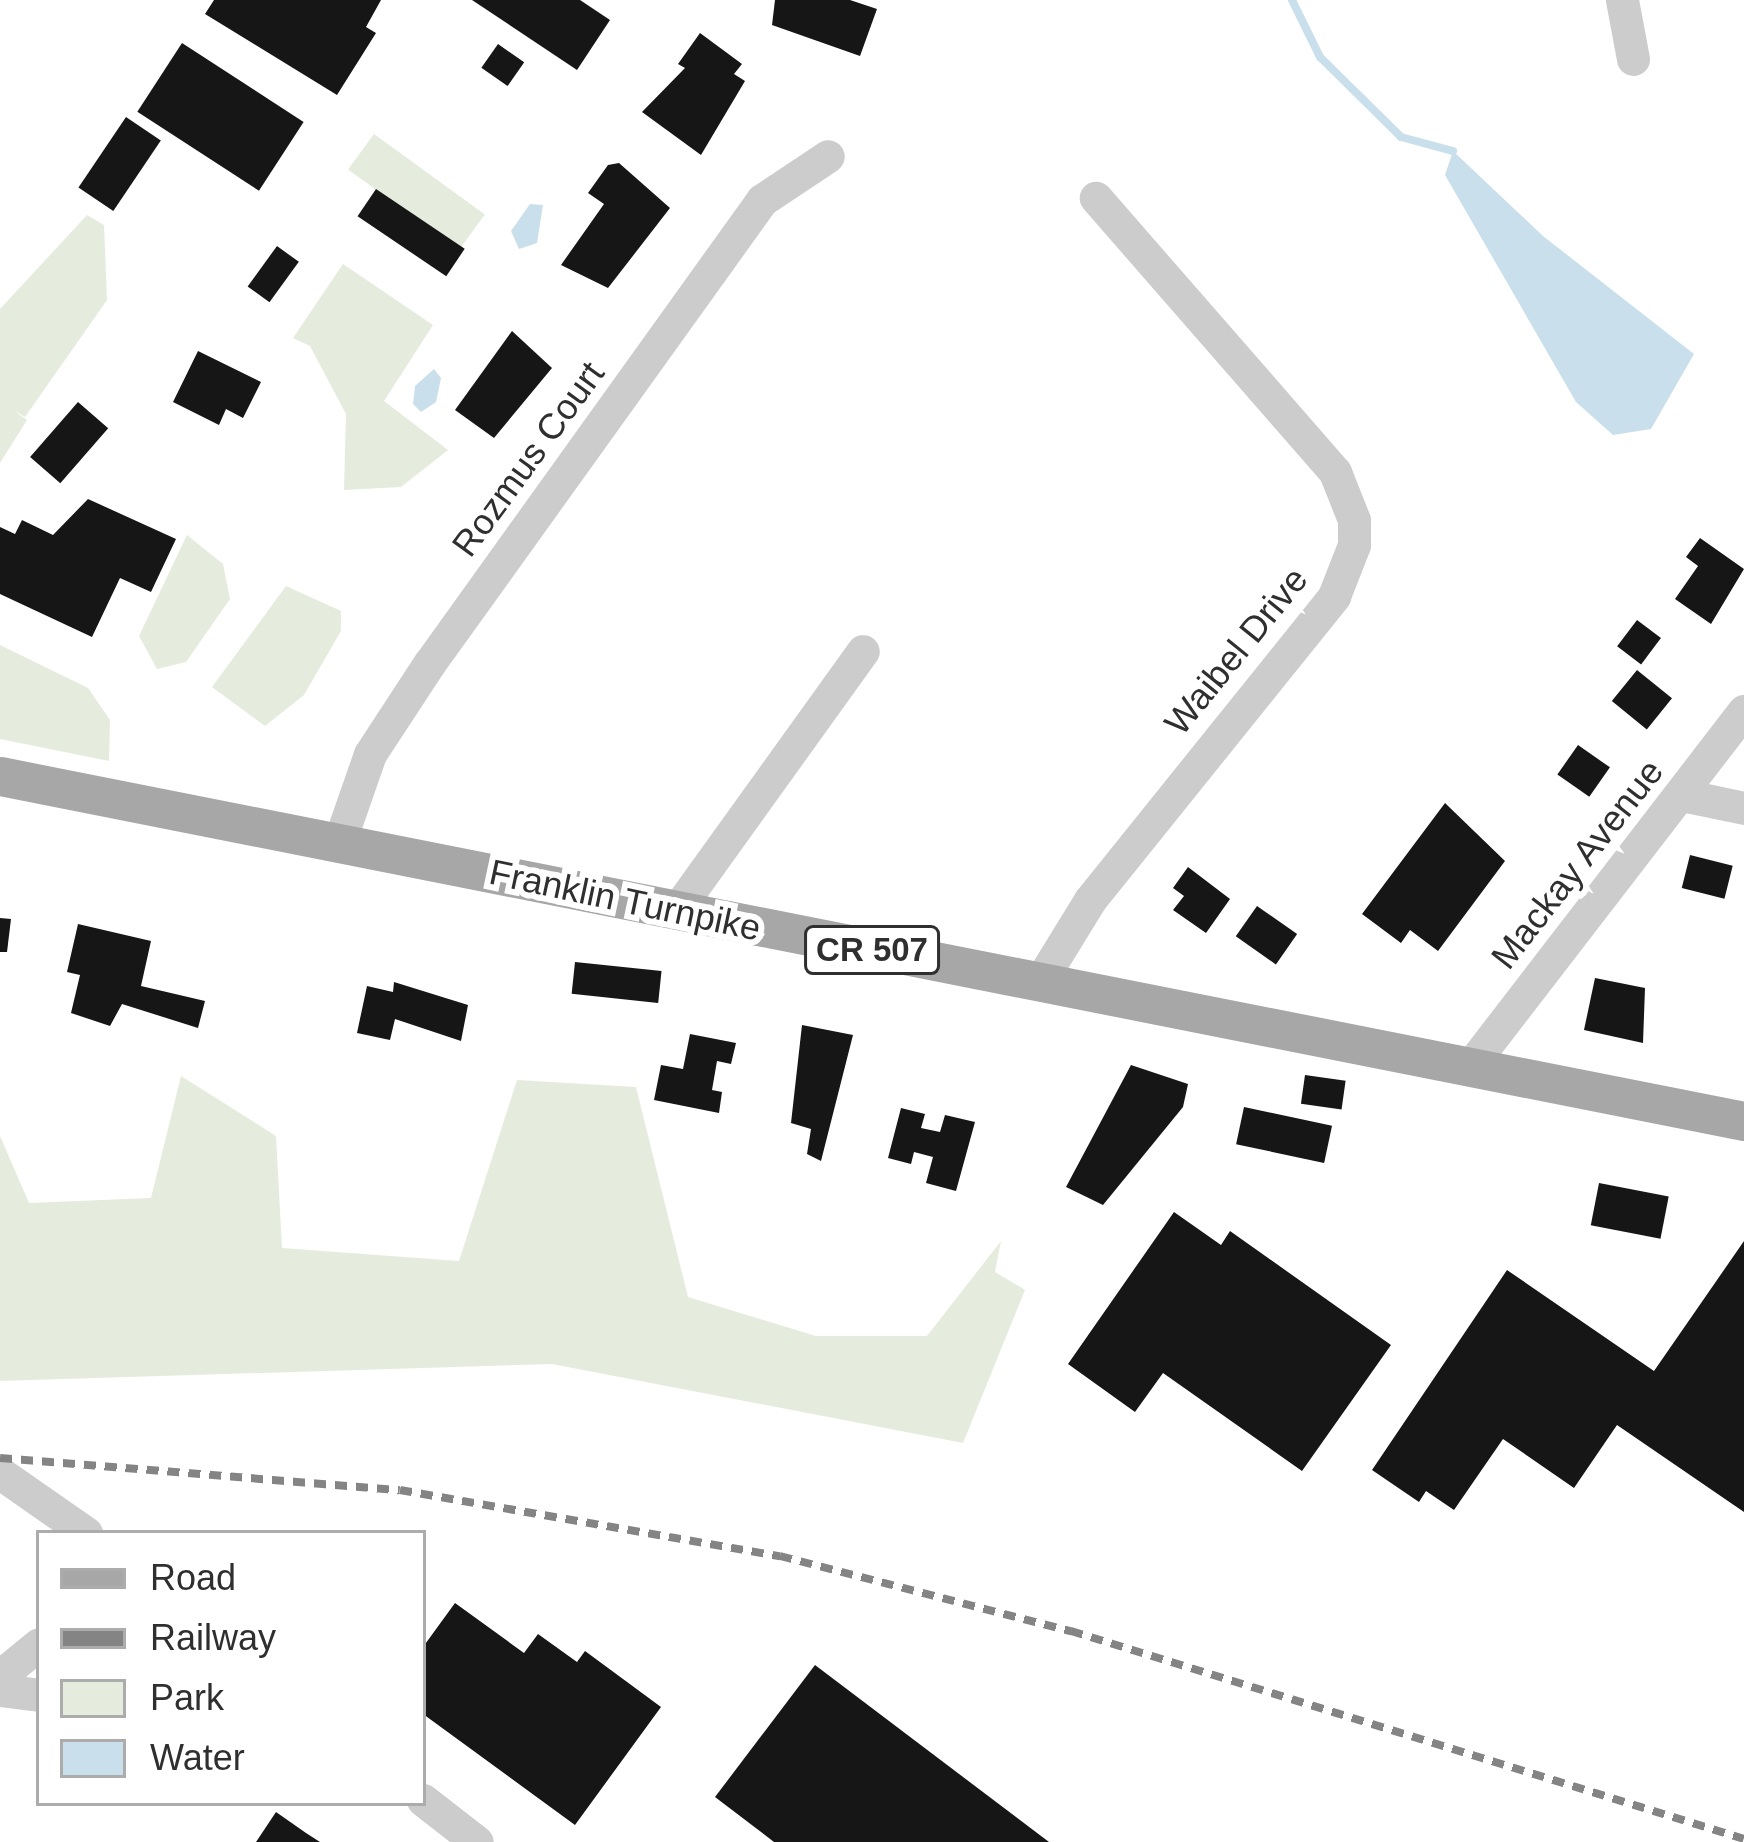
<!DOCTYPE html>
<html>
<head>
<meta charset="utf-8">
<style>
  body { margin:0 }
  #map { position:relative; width:1744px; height:1842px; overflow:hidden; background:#fff; font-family:Arial,sans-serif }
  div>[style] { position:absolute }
  .green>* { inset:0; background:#e5ecdd; transform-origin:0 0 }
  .water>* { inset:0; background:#c9dfeb }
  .stream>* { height:8px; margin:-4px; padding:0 4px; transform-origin:4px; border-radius:4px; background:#c9dfeb }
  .building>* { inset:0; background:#161616; transform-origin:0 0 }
  .minor>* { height:33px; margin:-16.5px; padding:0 16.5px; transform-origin:16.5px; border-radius:16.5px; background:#ccc }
  .major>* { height:39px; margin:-19.5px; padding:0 19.5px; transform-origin:19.5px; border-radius:19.5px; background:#a7a7a7 }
  .rail>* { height:8px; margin-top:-4px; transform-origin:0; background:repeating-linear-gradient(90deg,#848484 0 12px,transparent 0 21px) }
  span { translate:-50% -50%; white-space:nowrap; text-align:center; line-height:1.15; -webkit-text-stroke:12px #fff; paint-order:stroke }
  .shield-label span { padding:3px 9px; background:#fff; border:3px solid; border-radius:9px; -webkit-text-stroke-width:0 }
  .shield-label { font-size:33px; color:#2f2f2f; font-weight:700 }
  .street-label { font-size:36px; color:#2f2f2f }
  .legend { position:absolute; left:36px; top:1530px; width:390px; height:276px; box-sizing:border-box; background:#fff; border:3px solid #acacac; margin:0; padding:15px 21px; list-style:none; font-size:36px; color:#2f2f2f }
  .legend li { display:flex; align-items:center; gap:24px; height:60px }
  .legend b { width:60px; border:3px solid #acacac }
</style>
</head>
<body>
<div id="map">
  <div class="green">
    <i style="left:374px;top:134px;width:137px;height:44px;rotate:36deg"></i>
    <i style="clip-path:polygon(87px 215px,104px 225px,107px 300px,25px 417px,13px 410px,27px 420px,0 463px,0 309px)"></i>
    <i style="clip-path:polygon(343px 264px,433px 325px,384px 401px,448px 450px,401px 487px,344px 490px,346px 414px,310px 346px,293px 338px)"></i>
    <i style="clip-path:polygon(187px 535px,223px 564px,230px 599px,186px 662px,157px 669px,139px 636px)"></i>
    <i style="clip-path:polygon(286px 586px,341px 611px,341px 631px,304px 695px,265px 726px,212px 687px)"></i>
    <i style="clip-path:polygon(0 645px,88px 688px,110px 720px,109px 761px,0 739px)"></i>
    <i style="clip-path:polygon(181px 1076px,276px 1136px,282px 1248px,459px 1261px,517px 1080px,636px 1087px,688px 1297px,816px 1336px,927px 1336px,1001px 1241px,995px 1272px,1025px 1290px,963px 1443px,552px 1364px,0 1381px,0 1136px,29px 1203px,151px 1198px)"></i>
  </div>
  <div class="water">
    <i style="clip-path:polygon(1453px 151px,1543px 236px,1694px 354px,1651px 429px,1613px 435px,1576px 402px,1445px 175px)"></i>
    <i style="clip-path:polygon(543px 205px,537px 243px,519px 249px,511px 231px,530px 204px)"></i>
    <i style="clip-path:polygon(434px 369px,441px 378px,436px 402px,421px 412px,413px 404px,415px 386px)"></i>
  </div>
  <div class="stream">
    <i style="left:1292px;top:0;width:64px;rotate:63.8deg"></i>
    <i style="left:1320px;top:57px;width:114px;rotate:44.6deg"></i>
    <i style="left:1401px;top:137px;width:54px;rotate:15.1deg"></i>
  </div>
  <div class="building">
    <i style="clip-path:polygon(214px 0,381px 0,366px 27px,376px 33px,337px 95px,205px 14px)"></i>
    <i style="clip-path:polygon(472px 0,580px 0,610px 20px,577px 70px)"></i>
    <i style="clip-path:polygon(775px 0,850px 0,877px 9px,860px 56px,772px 25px)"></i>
    <i style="clip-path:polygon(700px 33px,742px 64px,734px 74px,745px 81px,701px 155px,642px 112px,685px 68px,678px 64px)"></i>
    <i style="left:182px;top:43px;width:145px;height:82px;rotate:33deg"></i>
    <i style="left:498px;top:44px;width:32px;height:29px;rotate:35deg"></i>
    <i style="left:126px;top:117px;width:42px;height:85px;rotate:34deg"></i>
    <i style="clip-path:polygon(619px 163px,670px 208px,608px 288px,561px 265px,604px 204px,588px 193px,608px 165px)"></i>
    <i style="left:376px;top:189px;width:107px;height:33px;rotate:34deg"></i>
    <i style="left:277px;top:246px;width:27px;height:50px;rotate:36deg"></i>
    <i style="clip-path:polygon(512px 331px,552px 368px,494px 438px,455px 410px)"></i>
    <i style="clip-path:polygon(198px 351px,261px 382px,243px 418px,226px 409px,219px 425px,173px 402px)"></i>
    <i style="left:78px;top:402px;width:40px;height:73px;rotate:41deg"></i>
    <i style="clip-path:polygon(88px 499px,176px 539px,151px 592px,120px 578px,92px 637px,0 594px,0 527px,15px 534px,22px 520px,53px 535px)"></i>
    <i style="clip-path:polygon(1700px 538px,1744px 569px,1711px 624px,1675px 599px,1698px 566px,1686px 557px)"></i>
    <i style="left:1637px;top:620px;width:30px;height:33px;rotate:37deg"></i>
    <i style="left:1637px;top:670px;width:45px;height:40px;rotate:39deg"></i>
    <i style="left:1578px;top:745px;width:39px;height:36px;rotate:35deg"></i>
    <i style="clip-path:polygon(1445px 803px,1505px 861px,1438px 951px,1410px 930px,1401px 943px,1362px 914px)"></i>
    <i style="left:1690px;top:855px;width:44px;height:34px;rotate:14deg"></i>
    <i style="clip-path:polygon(1188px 867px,1230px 899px,1206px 933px,1173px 910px,1184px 896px,1173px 888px)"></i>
    <i style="left:1257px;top:906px;width:49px;height:37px;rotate:35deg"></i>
    <i style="clip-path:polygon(0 918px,11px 919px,7px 952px,0 952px)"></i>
    <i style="clip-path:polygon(78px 924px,151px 941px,141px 986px,205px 1001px,198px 1028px,122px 1004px,110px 1026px,71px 1013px,80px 975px,67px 972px)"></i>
    <i style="left:575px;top:962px;width:87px;height:32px;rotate:6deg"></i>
    <i style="clip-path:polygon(1595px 978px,1645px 988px,1643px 1043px,1584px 1030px)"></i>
    <i style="clip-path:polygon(394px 982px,468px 1005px,461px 1041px,395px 1019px,390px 1040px,357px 1033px,367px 986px,393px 992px)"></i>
    <i style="clip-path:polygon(802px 1025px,853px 1035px,821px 1161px,807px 1154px,811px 1129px,791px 1123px)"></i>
    <i style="clip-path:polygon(690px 1034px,736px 1043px,731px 1064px,717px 1061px,712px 1090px,722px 1092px,719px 1113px,654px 1100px,661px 1065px,683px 1069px)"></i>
    <i style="clip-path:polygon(1131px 1065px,1188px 1084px,1183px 1107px,1103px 1205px,1066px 1187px)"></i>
    <i style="left:1305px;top:1075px;width:41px;height:29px;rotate:8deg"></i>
    <i style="left:1244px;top:1107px;width:90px;height:38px;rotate:12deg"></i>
    <i style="clip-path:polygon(901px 1108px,925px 1114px,921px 1128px,940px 1132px,945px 1115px,975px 1122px,956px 1191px,926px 1183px,933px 1157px,914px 1152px,911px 1164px,888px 1158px)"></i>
    <i style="left:1599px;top:1183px;width:71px;height:43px;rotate:11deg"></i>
    <i style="clip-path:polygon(1174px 1212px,1221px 1245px,1230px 1231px,1391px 1345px,1302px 1471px,1163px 1373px,1135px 1412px,1068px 1364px)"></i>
    <i style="clip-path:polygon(1744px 1241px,1744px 1512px,1617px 1425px,1574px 1488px,1503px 1439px,1454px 1510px,1426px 1491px,1419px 1502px,1372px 1470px,1507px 1270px,1654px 1371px)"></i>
    <i style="clip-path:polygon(455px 1603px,524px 1653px,538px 1634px,577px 1662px,585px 1651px,661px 1707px,575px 1825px,423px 1714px,423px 1647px)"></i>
    <i style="clip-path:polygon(815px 1665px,1049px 1842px,774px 1842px,715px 1797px)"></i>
    <i style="clip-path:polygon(276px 1812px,306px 1833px,320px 1842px,256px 1842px)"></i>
  </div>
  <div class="minor">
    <i style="left:1622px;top:0;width:60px;rotate:79.4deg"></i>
    <i style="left:1682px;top:795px;width:63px;rotate:11.8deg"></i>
    <i style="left:339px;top:843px;width:94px;rotate:-70.8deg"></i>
    <i style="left:370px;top:754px;width:108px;rotate:-56.8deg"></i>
    <i style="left:429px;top:664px;width:571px;rotate:-54.33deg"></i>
    <i style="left:762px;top:200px;width:79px;rotate:-33.7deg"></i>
    <i style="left:676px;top:911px;width:320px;rotate:-54.3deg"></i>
    <i style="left:1039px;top:983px;width:97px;rotate:-58.4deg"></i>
    <i style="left:1090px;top:900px;width:390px;rotate:-51.2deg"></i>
    <i style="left:1334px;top:596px;width:55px;rotate:-68.6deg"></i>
    <i style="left:1354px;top:545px;width:25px;rotate:-90deg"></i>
    <i style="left:1354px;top:520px;width:52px;rotate:-111.6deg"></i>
    <i style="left:1335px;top:472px;width:364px;rotate:-131.1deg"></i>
    <i style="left:1471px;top:1065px;width:447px;rotate:-52.4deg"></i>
    <i style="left:0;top:1473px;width:105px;rotate:34.9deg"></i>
    <i style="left:0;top:1676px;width:50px;rotate:-39.4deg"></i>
    <i style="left:0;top:1690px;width:39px;rotate:7deg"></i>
    <i style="left:423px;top:1800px;width:68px;rotate:37.9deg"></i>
  </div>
  <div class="major">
    <i style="left:0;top:776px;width:1778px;rotate:11.19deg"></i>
  </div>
  <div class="rail">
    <i style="left:0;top:1458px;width:401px;rotate:4.6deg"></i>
    <i style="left:400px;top:1490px;width:386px;rotate:9.9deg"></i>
    <i style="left:780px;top:1556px;width:301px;rotate:14.5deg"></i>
    <i style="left:1071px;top:1631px;width:704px;rotate:17.17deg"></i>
  </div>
  <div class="shield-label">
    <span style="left:872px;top:950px">CR 507</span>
  </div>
  <div class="street-label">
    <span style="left:528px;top:459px;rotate:-54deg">Rozmus Court</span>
    <span style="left:1236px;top:651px;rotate:-51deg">Waibel Drive</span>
    <span style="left:1577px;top:864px;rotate:-52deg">Mackay Avenue</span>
    <span style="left:625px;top:900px;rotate:12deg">Franklin Turnpike</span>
  </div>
  <ul class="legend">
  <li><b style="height:15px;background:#a7a7a7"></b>Road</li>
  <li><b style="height:15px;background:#848484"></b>Railway</li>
  <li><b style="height:33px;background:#e5ecdd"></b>Park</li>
  <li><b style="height:33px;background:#c9dfeb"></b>Water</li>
  </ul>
</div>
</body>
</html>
